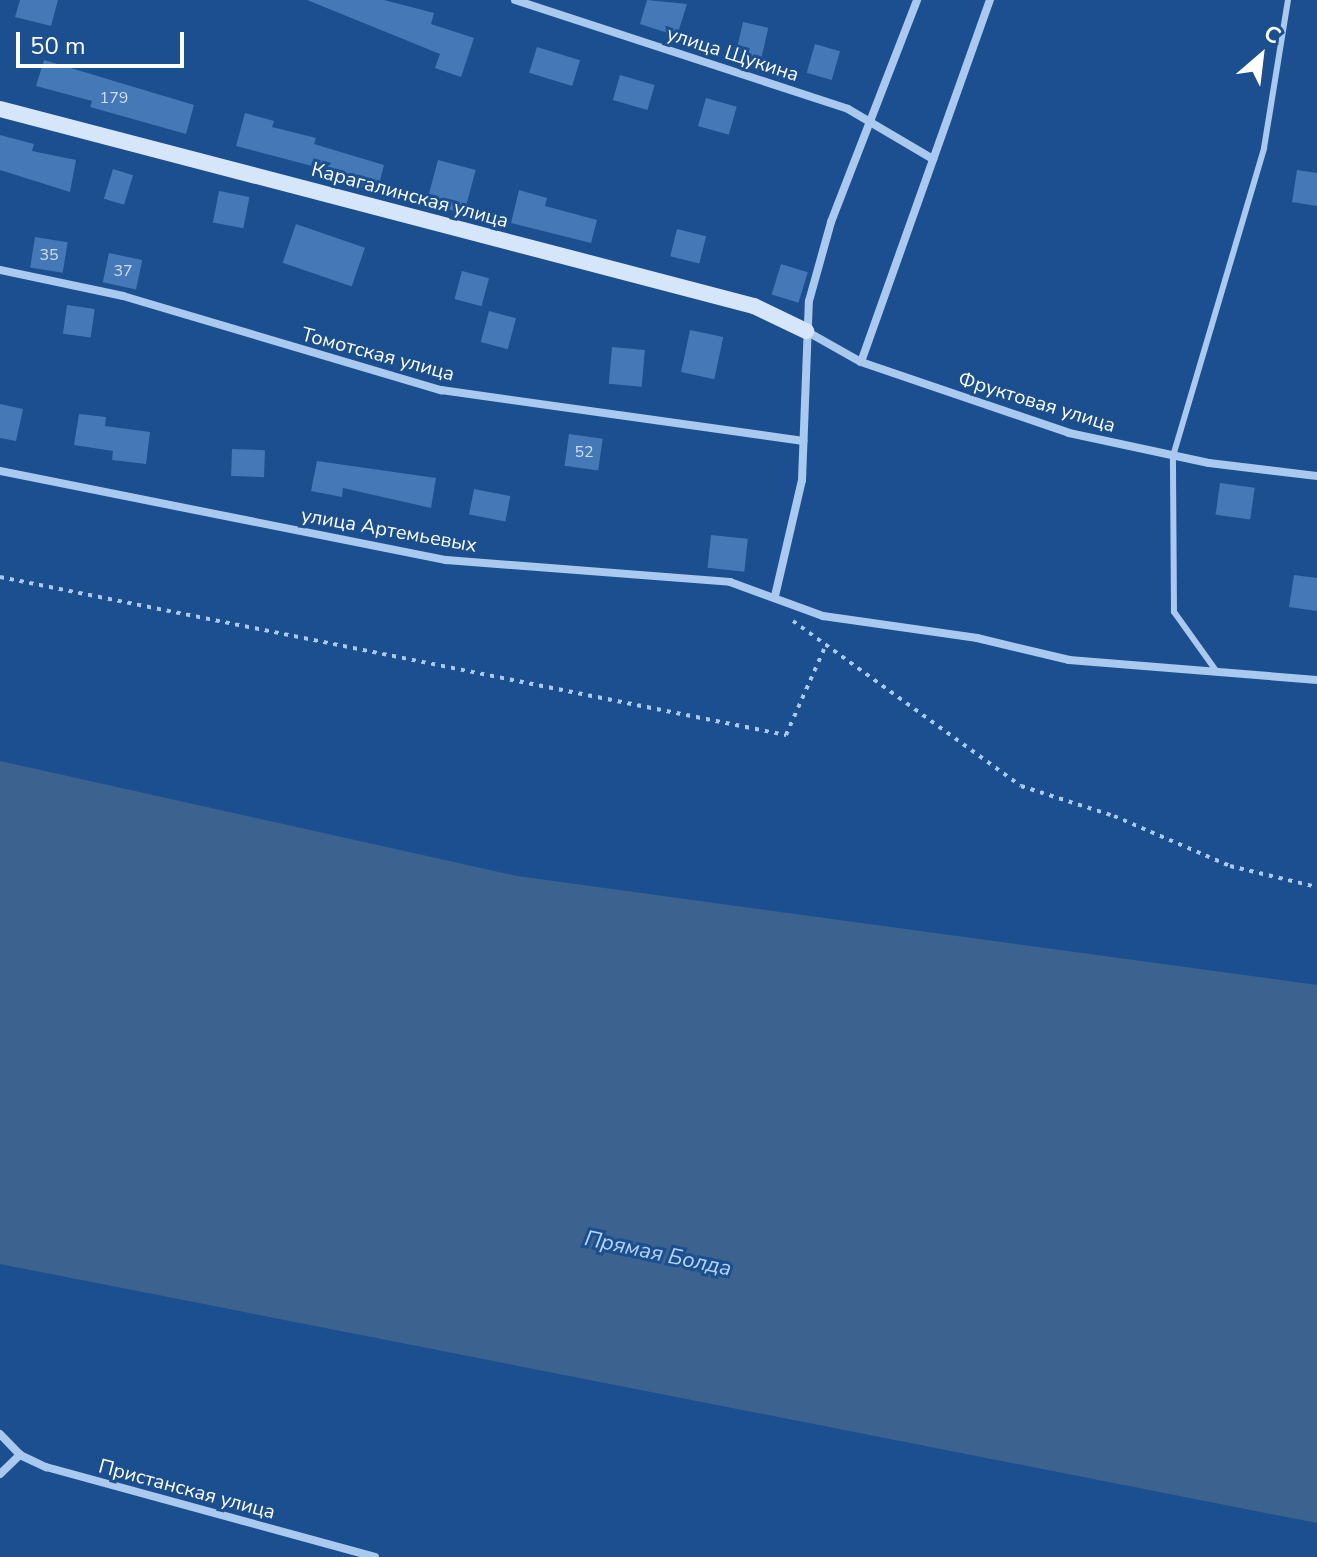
<!DOCTYPE html>
<html>
<head>
<meta charset="utf-8">
<style>
  body { margin:0 }
  #map { position:relative; width:1317px; height:1557px; overflow:hidden; background:#1b4f8f; font-family:"Nunito Sans",sans-serif }
  div>[style] { position:absolute }
  .water>* { inset:0; background:#3c6290 }
  .building>* { inset:0; background:#4478b7; transform-origin:0 0 }
  .path>* { height:4px; margin-top:-2px; transform-origin:0; background:repeating-linear-gradient(90deg,#a9c9ee 0 4px,transparent 0 10px) }
  .lane>* { height:6px; margin:-3px; padding:0 3px; transform-origin:3px; border-radius:3px; background:#a9c9ee }
  .street>* { height:8px; margin:-4px; padding:0 4px; transform-origin:4px; border-radius:4px; background:#a9c9ee }
  .secondary>* { height:16px; margin:-8px; padding:0 8px; transform-origin:8px; border-radius:8px; background:#d6e6fa }
  span { translate:-50% -50%; white-space:nowrap; text-align:center; line-height:1.15; -webkit-text-stroke:6px #1b4f8f; paint-order:stroke }
  .number-label { font-size:16px; color:#d0dded }
  .number-label span { -webkit-text-stroke-width:0 }
  .street-label { font-size:20px; color:#fff }
  .water-label { font-size:22px; color:#b5d3f5; font-style:italic }
  .north { position:absolute; left:1221px; top:16px; width:80px; height:80px; -webkit-text-stroke:6px #1b4f8f; paint-order:stroke; rotate:28deg; font-size:22px; font-weight:700; line-height:32px; text-align:center; color:#fff }
  .north::after { content:''; display:block; margin:auto; width:28px; height:36px; background:#fff; clip-path:polygon(50% 0,100% 100%,50% 72%,0 100%) }
  .scale { position:absolute; left:16px; top:32px; width:168px; height:36px; box-sizing:border-box; border:4px solid #fff; border-top:0; padding-left:10px; font-size:24px; line-height:28px; white-space:nowrap; color:#fff; -webkit-text-stroke:6px #1b4f8f; paint-order:stroke }
</style>
</head>
<body>
<div id="map">
  <div class="water">
    <i style="clip-path:polygon(0 761px,517px 876px,1317px 985px,1317px 1523px,0 1264px)"></i>
  </div>
  <div class="building">
    <i style="clip-path:polygon(20px 0,58px 0,51px 26px,15px 17px)"></i>
    <i style="clip-path:polygon(307px 0,384px 0,434px 13px,431px 24px,474px 38px,461px 77px,435px 68px,440px 54px)"></i>
    <i style="clip-path:polygon(647px 0,687px 4px,677px 36px,640px 24px)"></i>
    <i style="left:743px;top:22px;width:26px;height:31px;rotate:13deg"></i>
    <i style="left:815px;top:44px;width:26px;height:30px;rotate:16deg"></i>
    <i style="left:537px;top:47px;width:45px;height:27px;rotate:17deg"></i>
    <i style="clip-path:polygon(44px 60px,194px 105px,186px 134px,90px 107px,92px 101px,36px 86px)"></i>
    <i style="left:620px;top:75px;width:36px;height:26px;rotate:16deg"></i>
    <i style="left:706px;top:98px;width:32px;height:29px;rotate:16deg"></i>
    <i style="clip-path:polygon(245px 113px,274px 121px,272px 127px,316px 138px,314px 144px,384px 165px,377px 192px,337px 180px,339px 173px,236px 146px)"></i>
    <i style="clip-path:polygon(0 135px,34px 144px,32px 151px,76px 160px,70px 192px,0 170px)"></i>
    <i style="left:438px;top:160px;width:39px;height:45px;rotate:15deg"></i>
    <i style="left:113px;top:169px;width:21px;height:31px;rotate:17deg"></i>
    <i style="clip-path:polygon(1297px 170px,1317px 173px,1317px 206px,1292px 202px)"></i>
    <i style="clip-path:polygon(519px 190px,547px 198px,545px 206px,597px 220px,591px 243px,511px 223px)"></i>
    <i style="left:219px;top:191px;width:31px;height:32px;rotate:11deg"></i>
    <i style="left:296px;top:224px;width:73px;height:41px;rotate:19deg"></i>
    <i style="left:677px;top:229px;width:30px;height:28px;rotate:14deg"></i>
    <i style="left:35px;top:237px;width:33px;height:31px;rotate:9deg"></i>
    <i style="left:109px;top:253px;width:34px;height:30px;rotate:12deg"></i>
    <i style="left:781px;top:264px;width:28px;height:32px;rotate:17deg"></i>
    <i style="left:462px;top:271px;width:28px;height:29px;rotate:15deg"></i>
    <i style="left:67px;top:305px;width:28px;height:29px;rotate:8deg"></i>
    <i style="left:489px;top:311px;width:28px;height:32px;rotate:15deg"></i>
    <i style="left:690px;top:330px;width:34px;height:43px;rotate:12deg"></i>
    <i style="left:612px;top:347px;width:33px;height:37px;rotate:5deg"></i>
    <i style="clip-path:polygon(0 404px,23px 409px,16px 441px,0 438px)"></i>
    <i style="clip-path:polygon(79px 414px,106px 417px,105px 426px,150px 432px,146px 464px,112px 460px,113px 451px,74px 445px)"></i>
    <i style="left:569px;top:434px;width:34px;height:32px;rotate:8deg"></i>
    <i style="left:232px;top:449px;width:33px;height:27px;rotate:2deg"></i>
    <i style="clip-path:polygon(317px 461px,436px 478px,431px 508px,343px 488px,342px 497px,311px 491px)"></i>
    <i style="left:1220px;top:483px;width:35px;height:32px;rotate:8deg"></i>
    <i style="left:474px;top:489px;width:37px;height:26px;rotate:11deg"></i>
    <i style="left:711px;top:535px;width:37px;height:33px;rotate:6deg"></i>
    <i style="clip-path:polygon(1294px 575px,1317px 578px,1317px 611px,1289px 607px)"></i>
  </div>
  <div class="path">
    <i style="left:0;top:577px;width:802px;rotate:11.37deg"></i>
    <i style="left:786px;top:735px;width:96px;rotate:-66.1deg"></i>
    <i style="left:793px;top:621px;width:281px;rotate:35.9deg"></i>
    <i style="left:1021px;top:786px;width:98px;rotate:17.9deg"></i>
    <i style="left:1114px;top:816px;width:126px;rotate:23.3deg"></i>
    <i style="left:1230px;top:866px;width:89px;rotate:13.6deg"></i>
  </div>
  <div class="lane">
    <i style="left:1217px;top:672px;width:74px;rotate:-125.6deg"></i>
    <i style="left:1174px;top:612px;width:156px;rotate:-90.4deg"></i>
    <i style="left:1173px;top:456px;width:321px;rotate:-73.5deg"></i>
    <i style="left:1264px;top:148px;width:150px;rotate:-80.8deg"></i>
  </div>
  <div class="street">
    <i style="left:515px;top:0;width:350px;rotate:18.1deg"></i>
    <i style="left:848px;top:109px;width:99px;rotate:30.5deg"></i>
    <i style="left:0;top:270px;width:126px;rotate:11.9deg"></i>
    <i style="left:123px;top:296px;width:332px;rotate:16.5deg"></i>
    <i style="left:441px;top:390px;width:366px;rotate:8deg"></i>
    <i style="left:806px;top:331px;width:63px;rotate:29.4deg"></i>
    <i style="left:861px;top:362px;width:220px;rotate:18.8deg"></i>
    <i style="left:1069px;top:433px;width:143px;rotate:12.1deg"></i>
    <i style="left:1209px;top:463px;width:109px;rotate:6.9deg"></i>
    <i style="left:861px;top:362px;width:384px;rotate:-70.4deg"></i>
    <i style="left:0;top:471px;width:455px;rotate:11.3deg"></i>
    <i style="left:446px;top:560px;width:285px;rotate:4.4deg"></i>
    <i style="left:730px;top:582px;width:99px;rotate:20.1deg"></i>
    <i style="left:823px;top:616px;width:156px;rotate:8.1deg"></i>
    <i style="left:977px;top:638px;width:95px;rotate:13.4deg"></i>
    <i style="left:1069px;top:660px;width:249px;rotate:4.6deg"></i>
    <i style="left:775px;top:596px;width:119px;rotate:-76.9deg"></i>
    <i style="left:802px;top:480px;width:179px;rotate:-87.8deg"></i>
    <i style="left:809px;top:301px;width:82px;rotate:-74.4deg"></i>
    <i style="left:831px;top:222px;width:238px;rotate:-68.8deg"></i>
    <i style="left:0;top:1434px;width:29px;rotate:46deg"></i>
    <i style="left:20px;top:1455px;width:29px;rotate:25deg"></i>
    <i style="left:46px;top:1467px;width:341px;rotate:15.3deg"></i>
    <i style="left:0;top:1474px;width:28px;rotate:-44deg"></i>
  </div>
  <div class="secondary">
    <i style="left:0;top:109px;width:779px;rotate:14.64deg"></i>
    <i style="left:754px;top:306px;width:58px;rotate:25.7deg"></i>
  </div>
  <div class="number-label">
    <span style="left:114px;top:98px">179</span>
    <span style="left:49px;top:255px">35</span>
    <span style="left:123px;top:271px">37</span>
    <span style="left:584px;top:452px">52</span>
  </div>
  <div class="street-label">
    <span style="left:733px;top:54px;rotate:18deg">улица Щукина</span>
    <span style="left:410px;top:195px;rotate:15deg">Карагалинская улица</span>
    <span style="left:378px;top:354px;rotate:15deg">Томотская улица</span>
    <span style="left:1037px;top:402px;rotate:17deg">Фруктовая улица</span>
    <span style="left:389px;top:530px;rotate:10deg">улица Артемьевых</span>
    <span style="left:187px;top:1489px;rotate:15deg">Пристанская улица</span>
  </div>
  <div class="water-label">
    <span style="left:658px;top:1254px;rotate:12deg">Прямая Болда</span>
  </div>
  <div class="north">С</div>
  <div class="scale">50 m</div>
</div>
</body>
</html>
